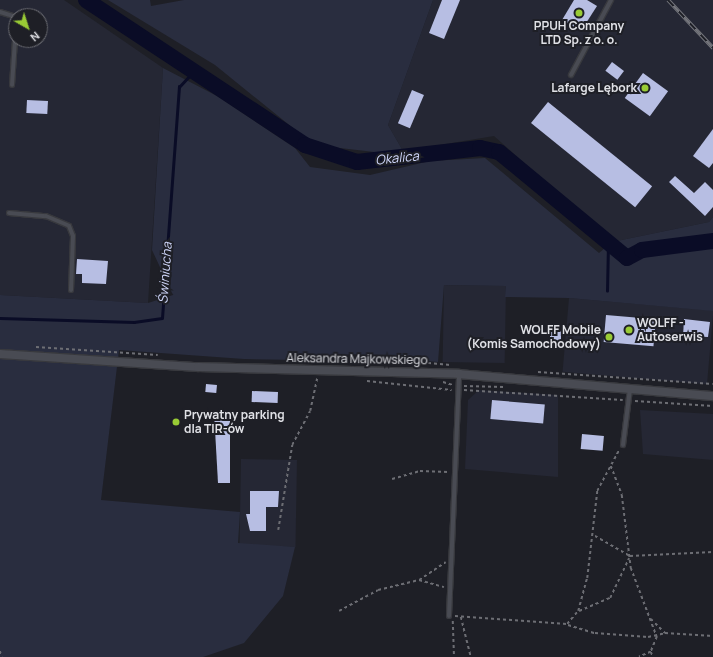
<!DOCTYPE html>
<html>
<head>
<meta charset="utf-8">
<style>
  body { margin:0 }
  #map { position:relative; width:713px; height:657px; overflow:hidden; background:#1e1f26; font-family:Manrope,sans-serif }
  div>[style] { position:absolute }
  .built>* { inset:0; background:#252734; transform-origin:0 0 }
  .green>* { inset:0; background:#292d3f }
  .stream>* { height:2.5px; margin:-1.25px; padding:0 1.25px; transform-origin:1.25px; border-radius:1.25px; background:#0a0c26 }
  .river>* { height:16px; margin:-8px; padding:0 8px; transform-origin:8px; border-radius:8px; background:#0a0c26 }
  .building>* { inset:0; background:#b7bee3; transform-origin:0 0 }
  .path>* { height:1.5px; margin-top:-0.75px; transform-origin:0; background:repeating-linear-gradient(90deg,#6d6e74 0 3px,transparent 0 6px) }
  .roads { filter:drop-shadow(1px 0 #38393e) drop-shadow(-1px 0 #38393e) drop-shadow(0 1px #38393e) drop-shadow(0 -1px #38393e) }
  .lane>* { height:4px; margin:-2px; padding:0 2px; transform-origin:2px; border-radius:2px; background:#494b53 }
  .street>* { height:8px; margin:-4px; padding:0 4px; transform-origin:4px; border-radius:4px; background:#494b53 }
  .rail>* { height:4px; margin-top:-2px; transform-origin:0; background:repeating-linear-gradient(90deg,#1e1f26 0 8px,#76777d 0 16px); box-sizing:border-box; border-block:1px solid #76777d }
  .dots>* { width:11px; height:11px; translate:-50% -50%; box-sizing:border-box; border:2px solid #1e1f26; border-radius:50% }
  span { translate:-50% -50%; white-space:nowrap; text-align:center; line-height:1.15; -webkit-text-stroke:4px #1e1f26; paint-order:stroke }
  .poi-label { font-size:12px; color:#e0e1e6; font-weight:700 }
  .right { translate:-100% -50%; text-align:right }
  .left { translate:0 -50%; text-align:left }
  .street-label { font-size:12px; color:#e0e1e6 }
  .water-label { font-size:13px; color:#d1d8fc; font-style:italic }
  .north { position:absolute; left:8px; top:8px; width:40px; height:40px; box-sizing:border-box; background:#1e1f26; border:1px solid #6c6d73; border-radius:50%; rotate:141deg; font-size:11px; font-weight:700; line-height:16px; text-align:center; color:#e0e1e6 }
  .north::after { content:''; display:block; margin:auto; width:14px; height:18px; background:#99cb35; clip-path:polygon(50% 0,100% 100%,50% 72%,0 100%) }
</style>
</head>
<body>
<div id="map">
  <div class="built">
    <i style="clip-path:polygon(evenodd,0 0,64px 0,163px 68px,148px 303px,0 295px,0 0,16px 16px,40px 16px,40px 40px,16px 40px,16px 16px)"></i>
    <i style="clip-path:polygon(433px 0,713px 0,713px 217px,709px 222px,612px 242px,494px 136px,403px 151px,388px 125px)"></i>
    <i style="left:444px;top:285px;width:62px;height:77px;rotate:1deg"></i>
    <i style="left:569px;top:298px;width:145px;height:74px;rotate:5deg"></i>
    <i style="clip-path:polygon(479px 390px,558px 395px,558px 477px,465px 469px,468px 400px)"></i>
    <i style="clip-path:polygon(640px 410px,713px 414px,713px 460px,643px 454px)"></i>
    <i style="left:297px;top:460px;width:87px;height:56px;rotate:91deg"></i>
  </div>
  <div class="green">
    <i style="clip-path:polygon(108px 0,150px 0,151px 6px,184px 0,433px 0,388px 125px,403px 151px,383px 153px,314px 145px,215px 65px)"></i>
    <i style="clip-path:polygon(163px 68px,217px 96px,295px 148px,310px 167px,370px 175px,430px 161px,485px 158px,599px 253px,612px 242px,709px 222px,713px 217px,713px 311px,569px 298px,505px 297px,506px 286px,444px 285px,438px 362px,351px 354px,304px 360px,244px 359px,119px 350px,101px 500px,240px 512px,238px 543px,295px 547px,283px 596px,244px 643px,203px 657px,0 657px,0 295px,148px 303px,173px 295px,152px 250px)"></i>
  </div>
  <div class="stream">
    <i style="left:607px;top:291px;width:46px;rotate:-88.8deg"></i>
    <i style="left:0;top:318px;width:134px;rotate:1.7deg"></i>
    <i style="left:134px;top:322px;width:28px;rotate:-8deg"></i>
    <i style="left:162px;top:318px;width:232px;rotate:-85.8deg"></i>
    <i style="left:179px;top:87px;width:22px;rotate:-47deg"></i>
  </div>
  <div class="river">
    <i style="left:86px;top:0;width:263px;rotate:33.5deg"></i>
    <i style="left:305px;top:145px;width:55px;rotate:18.1deg"></i>
    <i style="left:357px;top:162px;width:124px;rotate:-6.5deg"></i>
    <i style="left:480px;top:148px;width:19px;rotate:12deg"></i>
    <i style="left:499px;top:152px;width:166px;rotate:39.6deg"></i>
    <i style="left:627px;top:258px;width:17px;rotate:-28deg"></i>
    <i style="left:642px;top:250px;width:72px;rotate:-7.2deg"></i>
  </div>
  <div class="building">
    <i style="clip-path:polygon(442px 0,460px 0,444px 39px,429px 33px)"></i>
    <i style="clip-path:polygon(574px 0,587px 0,597px 6px,581px 31px,562px 20px)"></i>
    <i style="left:612px;top:62px;width:15px;height:11px;rotate:37deg"></i>
    <i style="left:643px;top:73px;width:31px;height:31px;rotate:36deg"></i>
    <i style="left:412px;top:90px;width:13px;height:36px;rotate:23deg"></i>
    <i style="left:27px;top:100px;width:21px;height:13px;rotate:3deg"></i>
    <i style="left:548px;top:102px;width:134px;height:27px;rotate:39deg"></i>
    <i style="clip-path:polygon(713px 129px,713px 163px,709px 168px,693px 156px)"></i>
    <i style="clip-path:polygon(675px 176px,694px 193px,705px 182px,713px 190px,713px 207px,705px 216px,669px 182px)"></i>
    <i style="clip-path:polygon(77px 259px,108px 261px,106px 284px,82px 283px,82px 274px,76px 274px)"></i>
    <i style="left:606px;top:315px;width:50px;height:27px;rotate:5deg"></i>
    <i style="clip-path:polygon(684px 319px,710px 322px,708px 337px,683px 336px)"></i>
    <i style="left:550px;top:331px;width:11px;height:13px"></i>
    <i style="left:206px;top:384px;width:11px;height:8px;rotate:5deg"></i>
    <i style="left:252px;top:391px;width:26px;height:11px;rotate:2deg"></i>
    <i style="left:492px;top:400px;width:53px;height:19px;rotate:5deg"></i>
    <i style="clip-path:polygon(214px 412px,230px 412px,230px 483px,218px 483px)"></i>
    <i style="left:582px;top:434px;width:22px;height:15px;rotate:5deg"></i>
    <i style="clip-path:polygon(250px 491px,279px 491px,278px 507px,266px 507px,266px 531px,250px 531px,246px 514px,250px 514px)"></i>
  </div>
  <div class="path">
    <i style="left:36px;top:347px;width:122px;rotate:3.8deg"></i>
    <i style="left:325px;top:361px;width:23px;rotate:5deg"></i>
    <i style="left:351px;top:363px;width:5px;rotate:-90deg"></i>
    <i style="left:351px;top:358px;width:23px"></i>
    <i style="left:374px;top:358px;width:77px;rotate:5.2deg"></i>
    <i style="left:538px;top:372px;width:175px;rotate:3.9deg"></i>
    <i style="left:367px;top:381px;width:85px;rotate:6deg"></i>
    <i style="left:443px;top:382px;width:10px;rotate:17deg"></i>
    <i style="left:464px;top:386px;width:40px;rotate:1.4deg"></i>
    <i style="left:464px;top:390px;width:159px;rotate:3.6deg"></i>
    <i style="left:635px;top:401px;width:78px;rotate:3.7deg"></i>
    <i style="left:611px;top:466px;width:31px;rotate:69deg"></i>
    <i style="left:622px;top:495px;width:74px;rotate:83deg"></i>
    <i style="left:631px;top:568px;width:74px;rotate:69.4deg"></i>
    <i style="left:657px;top:637px;width:16px;rotate:112deg"></i>
    <i style="left:651px;top:652px;width:13px;rotate:157deg"></i>
    <i style="left:392px;top:479px;width:29px;rotate:-16deg"></i>
    <i style="left:420px;top:471px;width:28px;rotate:2deg"></i>
    <i style="left:278px;top:530px;width:86px;rotate:-80.6deg"></i>
    <i style="left:292px;top:445px;width:38px;rotate:-62deg"></i>
    <i style="left:310px;top:411px;width:33px;rotate:-78deg"></i>
    <i style="left:595px;top:536px;width:40px;rotate:29.7deg"></i>
    <i style="left:630px;top:556px;width:83px;rotate:-2.8deg"></i>
    <i style="left:419px;top:580px;width:26px;rotate:16deg"></i>
    <i style="left:339px;top:611px;width:44px;rotate:-28.3deg"></i>
    <i style="left:378px;top:590px;width:42px;rotate:-13.7deg"></i>
    <i style="left:419px;top:580px;width:32px;rotate:-34deg"></i>
    <i style="left:579px;top:611px;width:34px;rotate:-23deg"></i>
    <i style="left:610px;top:598px;width:44px;rotate:-64.6deg"></i>
    <i style="left:455px;top:616px;width:112px;rotate:4.1deg"></i>
    <i style="left:567px;top:624px;width:17px;rotate:-50deg"></i>
    <i style="left:578px;top:611px;width:34px;rotate:-75deg"></i>
    <i style="left:587px;top:578px;width:88px;rotate:-83.4deg"></i>
    <i style="left:597px;top:491px;width:47px;rotate:-61.8deg"></i>
    <i style="left:461px;top:617px;width:41px;rotate:76deg"></i>
    <i style="left:651px;top:619px;width:20px;rotate:45deg"></i>
    <i style="left:665px;top:633px;width:48px;rotate:3.6deg"></i>
    <i style="left:453px;top:621px;width:36px;rotate:88deg"></i>
    <i style="left:568px;top:625px;width:28px;rotate:17deg"></i>
    <i style="left:595px;top:633px;width:53px;rotate:4.3deg"></i>
    <i style="left:648px;top:637px;width:17px;rotate:-13deg"></i>
    <i style="left:0;top:651px;width:6px;rotate:72deg"></i>
    <i style="left:651px;top:652px;width:5px;rotate:68deg"></i>
  </div>
  <div class="roads">
    <div class="lane">
      <i style="left:0;top:12px;width:14px;rotate:17deg"></i>
      <i style="left:13px;top:16px;width:9px;rotate:72deg"></i>
      <i style="left:16px;top:25px;width:60px;rotate:93.8deg"></i>
      <i style="left:571px;top:75px;width:85px;rotate:-61.9deg"></i>
      <i style="left:9px;top:213px;width:37px;rotate:5deg"></i>
      <i style="left:46px;top:216px;width:25px;rotate:23deg"></i>
      <i style="left:69px;top:226px;width:11px;rotate:68deg"></i>
      <i style="left:73px;top:236px;width:54px;rotate:92.1deg"></i>
      <i style="left:623px;top:445px;width:56px;rotate:-82.9deg"></i>
      <i style="left:449px;top:616px;width:242px;rotate:-87.6deg"></i>
    </div>
    <div class="street">
      <i style="left:0;top:354px;width:198px;rotate:3.8deg"></i>
      <i style="left:198px;top:367px;width:261px;rotate:1.5deg"></i>
      <i style="left:459px;top:374px;width:255px;rotate:5deg"></i>
    </div>
  </div>
  <div class="rail">
    <i style="left:668px;top:0;width:66px;rotate:46.8deg"></i>
  </div>
  <div class="dots">
    <i style="left:579px;top:13px;background:#99cb35"></i>
    <i style="left:645px;top:88px;background:#99cb35"></i>
    <i style="left:629px;top:330px;background:#99cb35"></i>
    <i style="left:609px;top:337px;background:#99cb35"></i>
    <i style="left:176px;top:422px;background:#99cb35"></i>
  </div>
  <div class="poi-label">
    <span style="left:579px;top:33px">PPUH Company<br>LTD Sp. z o. o.</span>
    <span class="right" style="left:637px;top:88px">Lafarge Lębork</span>
    <span class="left" style="left:637px;top:330px">WOLFF -<br>Autoserwis</span>
    <span class="right" style="left:601px;top:337px">WOLFF Mobile<br>(Komis Samochodowy)</span>
    <span class="left" style="left:184px;top:422px">Prywatny parking<br>dla TIR-ów</span>
  </div>
  <div class="street-label">
    <span style="left:357px;top:359px;rotate:1deg">Aleksandra Majkowskiego</span>
  </div>
  <div class="water-label">
    <span style="left:397px;top:158px;rotate:-6deg">Okalica</span>
    <span style="left:165px;top:273px;rotate:-86deg">Świniucha</span>
  </div>
  <div class="north">N</div>
</div>
</body>
</html>
